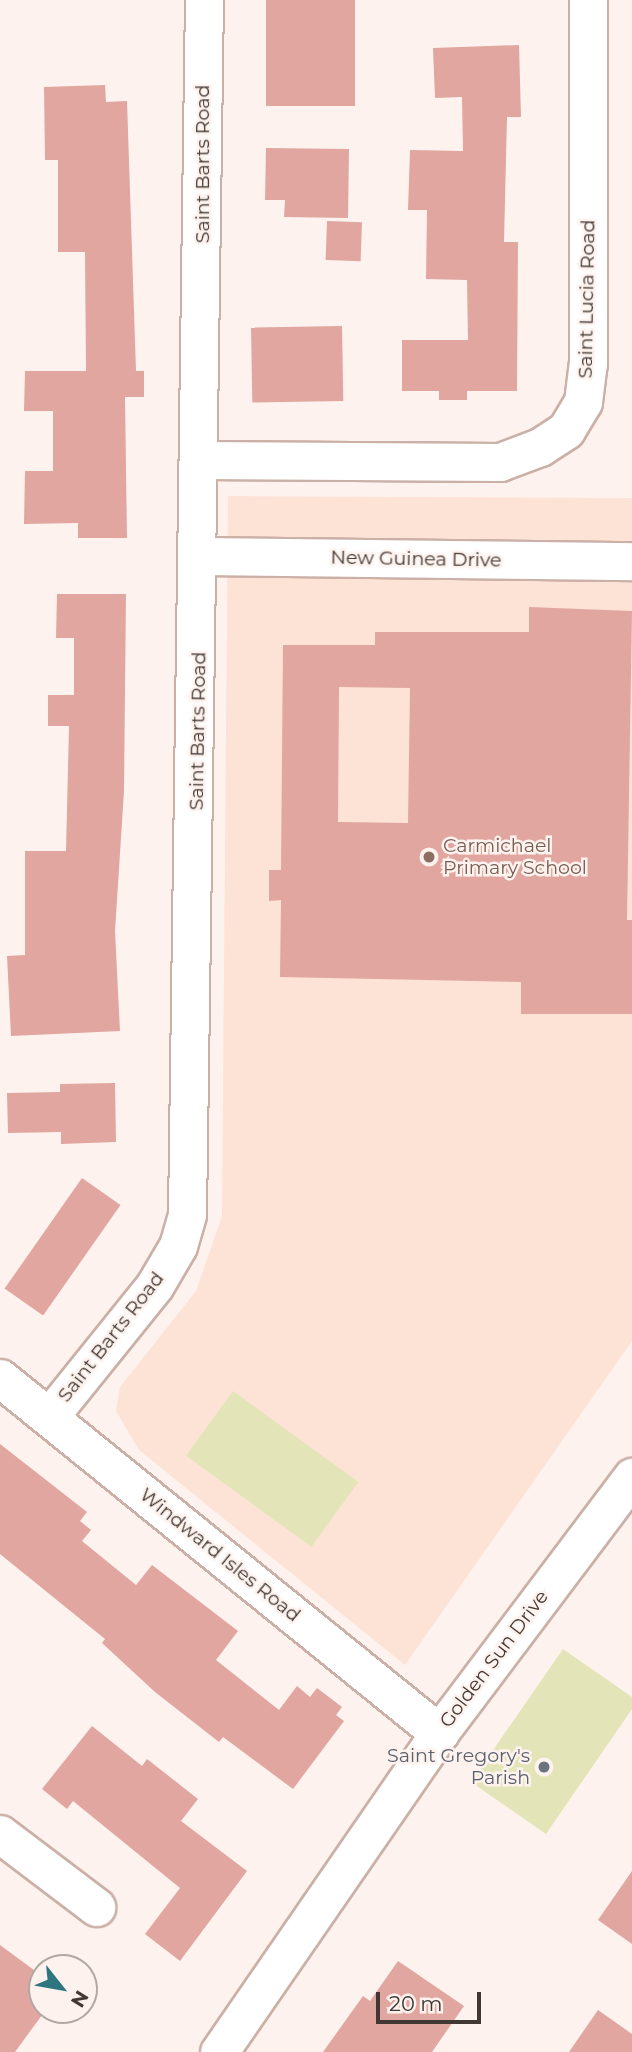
<!DOCTYPE html>
<html>
<head>
<meta charset="utf-8">
<style>
  body { margin:0 }
  #map { position:relative; width:632px; height:2052px; overflow:hidden; background:#fdf2ee; font-family:Montserrat,sans-serif }
  div>[style] { position:absolute }
  .built>* { inset:0; background:#fde2d6 }
  .green>* { inset:0; background:#e3e5b9; transform-origin:0 0 }
  .building>* { inset:0; background:#e1a69f; transform-origin:0 0 }
  .roads { filter:drop-shadow(2px 0 #cab0a6) drop-shadow(-2px 0 #cab0a6) drop-shadow(0 2px #cab0a6) drop-shadow(0 -2px #cab0a6) }
  .street>* { height:37px; margin:-18.5px; padding:0 18.5px; transform-origin:18.5px; border-radius:18.5px; background:#fff }
  .dots>* { width:19px; height:19px; translate:-50% -50%; box-sizing:border-box; border:4px solid #fdf2ee; border-radius:50% }
  span { translate:-50% -50%; white-space:nowrap; text-align:center; line-height:1.15; -webkit-text-stroke:5px #fdf2ee; paint-order:stroke }
  .street-label { font-size:19px; color:#413733 }
  .education-label { font-size:19px; color:#785e54 }
  .left { translate:0 -50%; text-align:left }
  .worship-label { font-size:19px; color:#5b616d }
  .right { translate:-100% -50%; text-align:right }
  .north { position:absolute; left:28px; top:1954px; width:70px; height:70px; box-sizing:border-box; background:#fdf2ee; border:2px solid #b2a7a3; border-radius:50%; rotate:121deg; font-size:19px; font-weight:700; line-height:28px; text-align:center; color:#413733 }
  .north::after { content:''; display:block; margin:auto; width:24px; height:32px; background:#2e767f; clip-path:polygon(50% 0,100% 100%,50% 72%,0 100%) }
  .scale { position:absolute; left:376px; top:1992px; width:105px; height:32px; box-sizing:border-box; border:4px solid #413733; border-top:0; padding-left:9px; font-size:21px; line-height:24px; white-space:nowrap; color:#413733; -webkit-text-stroke:5px #fdf2ee; paint-order:stroke }
</style>
</head>
<body>
<div id="map">
  <div class="built">
    <i style="clip-path:polygon(228px 496px,632px 498px,632px 1341px,405px 1665px,139px 1450px,116px 1411px,120px 1387px,196px 1291px,222px 1216px)"></i>
  </div>
  <div class="green">
    <i style="left:233px;top:1391px;width:155px;height:80px;rotate:36deg"></i>
    <i style="clip-path:polygon(563px 1649px,632px 1697px,632px 1709px,546px 1834px,471px 1782px)"></i>
  </div>
  <div class="building">
    <i style="left:266px;top:0;width:89px;height:106px"></i>
    <i style="clip-path:polygon(519px 45px,521px 117px,507px 117px,504px 242px,518px 242px,517px 391px,467px 391px,467px 400px,439px 400px,439px 391px,402px 391px,402px 340px,468px 340px,467px 280px,426px 279px,427px 210px,408px 210px,410px 150px,463px 151px,462px 97px,435px 98px,433px 48px)"></i>
    <i style="clip-path:polygon(105px 85px,106px 102px,127px 101px,136px 371px,144px 371px,144px 397px,125px 397px,127px 538px,78px 538px,78px 523px,24px 524px,25px 471px,53px 471px,53px 411px,24px 411px,25px 371px,86px 371px,85px 252px,58px 252px,58px 160px,45px 160px,44px 87px)"></i>
    <i style="clip-path:polygon(266px 148px,349px 149px,348px 218px,284px 217px,285px 200px,265px 200px)"></i>
    <i style="left:327px;top:221px;width:35px;height:39px;rotate:2deg"></i>
    <i style="left:342px;top:326px;width:75px;height:91px;rotate:89deg"></i>
    <i style="clip-path:polygon(57px 594px,126px 594px,124px 791px,115px 931px,120px 1031px,11px 1036px,7px 956px,25px 955px,25px 851px,66px 851px,69px 726px,48px 726px,48px 695px,74px 695px,74px 638px,56px 638px)"></i>
    <i style="clip-path:polygon(evenodd,529px 607px,632px 611px,627px 920px,632px 920px,632px 1014px,521px 1014px,521px 982px,280px 977px,281px 900px,269px 901px,269px 870px,281px 870px,283px 645px,375px 645px,375px 632px,529px 632px,529px 607px,339px 687px,410px 688px,408px 823px,338px 822px,339px 687px)"></i>
    <i style="clip-path:polygon(115px 1083px,116px 1142px,61px 1144px,61px 1132px,8px 1133px,7px 1093px,60px 1092px,60px 1084px)"></i>
    <i style="left:82px;top:1178px;width:47px;height:135px;rotate:35deg"></i>
    <i style="clip-path:polygon(0 1444px,87px 1512px,80px 1521px,91px 1530px,82px 1541px,136px 1585px,152px 1565px,238px 1631px,216px 1660px,279px 1710px,297px 1686px,310px 1697px,317px 1688px,342px 1707px,336px 1715px,344px 1721px,293px 1789px,223px 1737px,219px 1742px,155px 1692px,102px 1643px,105px 1639px,0 1554px)"></i>
    <i style="clip-path:polygon(92px 1726px,142px 1766px,147px 1759px,198px 1799px,181px 1821px,247px 1871px,180px 1961px,145px 1934px,180px 1888px,73px 1801px,67px 1809px,42px 1789px)"></i>
    <i style="clip-path:polygon(632px 1871px,632px 1944px,598px 1920px)"></i>
    <i style="clip-path:polygon(0 1945px,42px 1976px,42px 2015px,15px 2052px,0 2052px)"></i>
    <i style="clip-path:polygon(398px 1961px,464px 2006px,432px 2052px,323px 2052px,363px 1996px,370px 2001px)"></i>
    <i style="clip-path:polygon(598px 2010px,632px 2034px,632px 2052px,569px 2052px)"></i>
  </div>
  <div class="roads">
    <div class="street">
      <i style="left:201px;top:460px;width:299px;rotate:0.4deg"></i>
      <i style="left:500px;top:462px;width:43px;rotate:-20.6deg"></i>
      <i style="left:540px;top:447px;width:31px;rotate:-33deg"></i>
      <i style="left:566px;top:430px;width:33px;rotate:-59deg"></i>
      <i style="left:583px;top:402px;width:38px;rotate:-83deg"></i>
      <i style="left:588px;top:364px;width:364px;rotate:-90deg"></i>
      <i style="left:200px;top:556px;width:432px;rotate:0.7deg"></i>
      <i style="left:0;top:1378px;width:565px;rotate:38.96deg"></i>
      <i style="left:49px;top:1417px;width:169px;rotate:-51.2deg"></i>
      <i style="left:155px;top:1285px;width:45px;rotate:-59.5deg"></i>
      <i style="left:178px;top:1246px;width:33px;rotate:-74deg"></i>
      <i style="left:187px;top:1214px;width:1214px;rotate:-89.2deg"></i>
      <i style="left:0;top:1834px;width:121px;rotate:37.2deg"></i>
      <i style="left:219px;top:2052px;width:388px;rotate:-55.4deg"></i>
      <i style="left:439px;top:1733px;width:321px;rotate:-53deg"></i>
    </div>
  </div>
  <div class="dots">
    <i style="left:429px;top:857px;background:#8d6e63"></i>
    <i style="left:544px;top:1767px;background:#6b7280"></i>
  </div>
  <div class="street-label">
    <span style="left:203px;top:164px;rotate:-90deg">Saint Barts Road</span>
    <span style="left:587px;top:299px;rotate:-89deg">Saint Lucia Road</span>
    <span style="left:416px;top:559px;rotate:1deg">New Guinea Drive</span>
    <span style="left:198px;top:731px;rotate:-89deg">Saint Barts Road</span>
    <span style="left:111px;top:1337px;rotate:-52deg">Saint Barts Road</span>
    <span style="left:220px;top:1555px;rotate:39deg">Windward Isles Road</span>
    <span style="left:494px;top:1659px;rotate:-53deg">Golden Sun Drive</span>
  </div>
  <div class="education-label">
    <span class="left" style="left:443px;top:857px">Carmichael<br>Primary School</span>
  </div>
  <div class="worship-label">
    <span class="right" style="left:530px;top:1767px">Saint Gregory's<br>Parish</span>
  </div>
  <div class="north">N</div>
  <div class="scale">20 m</div>
</div>
</body>
</html>
